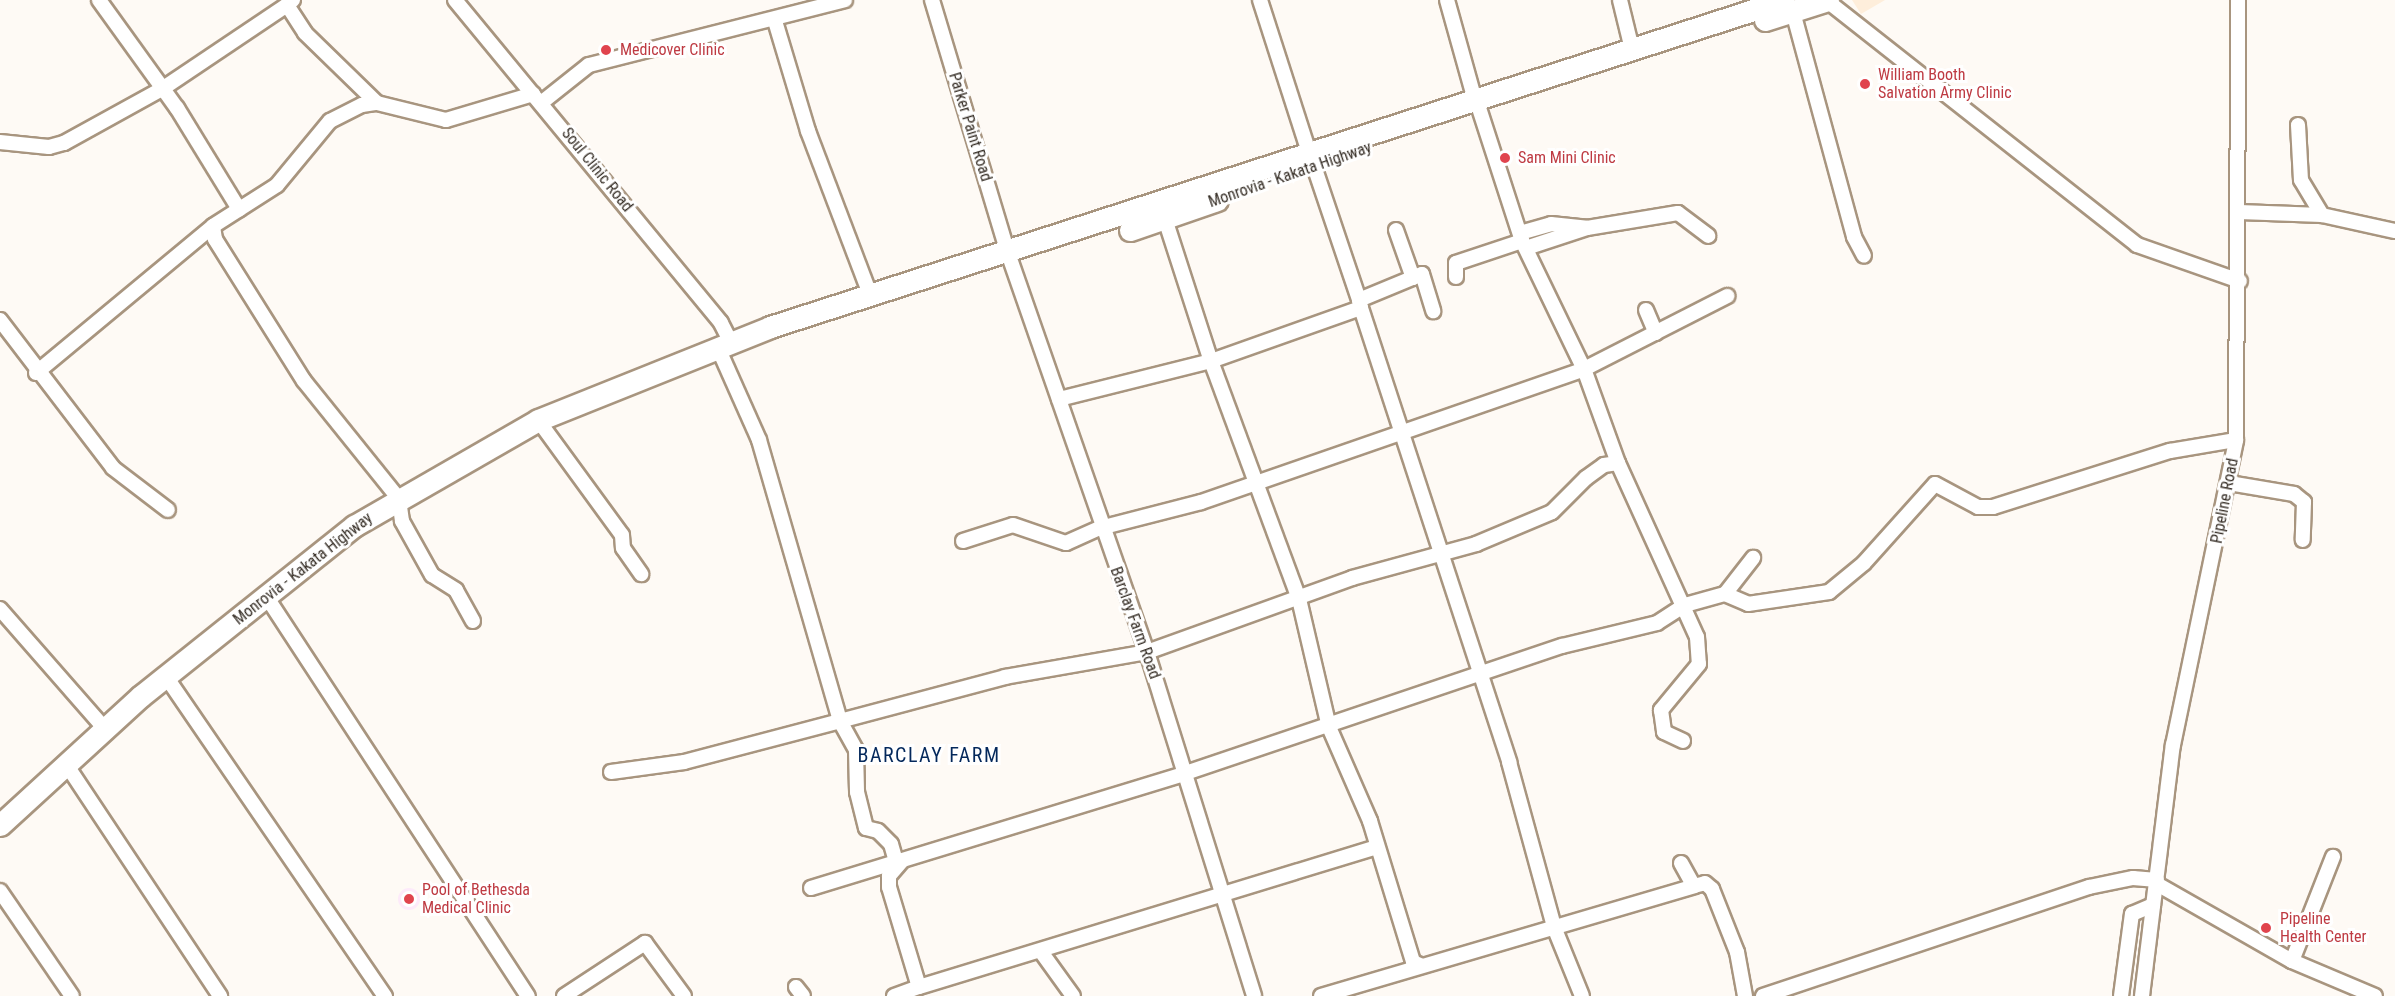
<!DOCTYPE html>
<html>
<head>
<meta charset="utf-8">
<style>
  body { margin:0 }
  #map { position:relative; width:2395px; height:996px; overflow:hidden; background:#fefaf5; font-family:"Roboto Condensed",sans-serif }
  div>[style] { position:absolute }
  .commercial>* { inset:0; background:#feeedb }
  .medical>* { inset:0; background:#fdeafa }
  .round { border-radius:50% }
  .roads { filter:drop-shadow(2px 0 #a8957f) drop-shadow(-2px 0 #a8957f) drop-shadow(0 2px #a8957f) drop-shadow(0 -2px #a8957f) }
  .minor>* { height:14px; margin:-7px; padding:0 7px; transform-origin:7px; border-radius:7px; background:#fff }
  .highway>* { height:21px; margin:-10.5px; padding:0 10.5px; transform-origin:10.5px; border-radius:10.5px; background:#fff }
  .dots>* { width:16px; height:16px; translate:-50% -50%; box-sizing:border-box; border:3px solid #fff; border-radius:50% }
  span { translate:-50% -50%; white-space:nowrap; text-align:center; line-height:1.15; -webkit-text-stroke:6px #fff; paint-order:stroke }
  .health-label { font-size:16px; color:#be3a42 }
  .left { translate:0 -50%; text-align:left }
  .street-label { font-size:16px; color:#352d25 }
  .quarter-label { font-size:20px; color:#04285b; letter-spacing:1.5px }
</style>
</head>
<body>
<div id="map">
  <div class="commercial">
    <i style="clip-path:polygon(1852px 0,1885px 0,1861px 14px)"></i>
  </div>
  <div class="medical">
    <i class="round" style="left:398px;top:888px;width:22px;height:22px"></i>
  </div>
  <div class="roads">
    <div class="minor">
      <i style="left:99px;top:0;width:133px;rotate:54.2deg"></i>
      <i style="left:177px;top:108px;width:119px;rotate:58.5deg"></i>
      <i style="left:293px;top:0;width:8px;rotate:140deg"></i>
      <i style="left:287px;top:5px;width:33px;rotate:57deg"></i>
      <i style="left:305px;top:33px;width:100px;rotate:44.2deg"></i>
      <i style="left:455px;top:0;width:418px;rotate:50.5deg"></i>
      <i style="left:721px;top:323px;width:25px;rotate:63deg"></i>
      <i style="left:932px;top:0;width:264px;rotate:73.3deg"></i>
      <i style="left:1008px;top:253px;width:423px;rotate:70.8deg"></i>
      <i style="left:1147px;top:652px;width:360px;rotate:72.7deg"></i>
      <i style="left:1260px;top:0;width:161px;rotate:72.2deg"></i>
      <i style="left:1447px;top:0;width:101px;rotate:74.4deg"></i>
      <i style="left:1620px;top:0;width:46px;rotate:76.3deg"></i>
      <i style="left:1826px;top:0;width:396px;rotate:38.2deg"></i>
      <i style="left:2137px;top:245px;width:109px;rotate:19.3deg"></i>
      <i style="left:1793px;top:12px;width:233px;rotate:74.8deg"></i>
      <i style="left:1854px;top:237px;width:21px;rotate:62deg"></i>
      <i style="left:775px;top:21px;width:115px;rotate:73.3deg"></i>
      <i style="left:808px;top:131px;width:178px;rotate:69.2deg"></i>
      <i style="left:541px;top:103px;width:61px;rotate:-38.4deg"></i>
      <i style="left:589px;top:65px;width:264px;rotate:-14.2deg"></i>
      <i style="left:1479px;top:108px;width:140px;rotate:72.1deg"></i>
      <i style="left:1522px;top:241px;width:142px;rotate:64.2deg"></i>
      <i style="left:1584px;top:369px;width:100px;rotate:70.1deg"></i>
      <i style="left:1618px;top:463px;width:191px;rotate:65.6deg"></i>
      <i style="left:1697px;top:637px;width:27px;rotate:86deg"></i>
      <i style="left:1699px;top:664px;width:60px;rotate:129.6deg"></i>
      <i style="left:1661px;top:710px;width:22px;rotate:82deg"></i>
      <i style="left:1664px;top:732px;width:21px;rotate:25deg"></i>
      <i style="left:2298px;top:125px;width:55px;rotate:86.9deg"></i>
      <i style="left:2301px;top:180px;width:41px;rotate:59deg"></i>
      <i style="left:0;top:142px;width:49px;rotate:5.8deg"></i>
      <i style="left:49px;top:147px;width:16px;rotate:-15deg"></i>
      <i style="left:64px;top:143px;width:112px;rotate:-28.9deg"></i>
      <i style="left:162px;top:89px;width:151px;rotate:-33.9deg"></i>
      <i style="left:1314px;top:166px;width:141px;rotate:71.4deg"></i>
      <i style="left:2239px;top:212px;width:83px;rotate:2.1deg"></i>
      <i style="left:2322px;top:215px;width:75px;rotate:12.4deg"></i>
      <i style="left:1165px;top:219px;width:149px;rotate:72.1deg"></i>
      <i style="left:1211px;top:361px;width:254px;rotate:69.7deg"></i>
      <i style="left:1299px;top:599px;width:131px;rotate:76.8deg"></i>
      <i style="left:1329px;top:727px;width:103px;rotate:66.4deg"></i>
      <i style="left:1370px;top:821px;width:147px;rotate:73deg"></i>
      <i style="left:1413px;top:962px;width:8px;rotate:23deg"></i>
      <i style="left:1396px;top:230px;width:51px;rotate:70.5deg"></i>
      <i style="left:1520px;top:233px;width:32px;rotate:-16deg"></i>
      <i style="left:1551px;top:224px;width:36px;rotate:6deg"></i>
      <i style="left:1587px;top:228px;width:92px;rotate:-9.4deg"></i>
      <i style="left:1678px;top:213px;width:38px;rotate:37deg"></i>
      <i style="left:1526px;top:248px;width:64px;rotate:-18.2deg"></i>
      <i style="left:1456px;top:277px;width:14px;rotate:-90deg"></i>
      <i style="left:1456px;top:263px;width:70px;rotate:-18.4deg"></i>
      <i style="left:1361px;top:308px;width:478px;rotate:71.9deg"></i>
      <i style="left:1509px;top:762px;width:171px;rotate:74.7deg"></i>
      <i style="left:1554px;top:927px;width:74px;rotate:67.9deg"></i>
      <i style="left:1646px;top:310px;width:25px;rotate:67deg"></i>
      <i style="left:0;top:320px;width:186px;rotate:52.6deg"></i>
      <i style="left:113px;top:468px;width:69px;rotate:37.4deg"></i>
      <i style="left:719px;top:350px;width:98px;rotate:66deg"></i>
      <i style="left:759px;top:440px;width:292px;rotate:73.9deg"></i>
      <i style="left:840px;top:721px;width:171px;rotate:-14.9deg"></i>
      <i style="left:1005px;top:677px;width:144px;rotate:-10deg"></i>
      <i style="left:1147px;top:652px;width:218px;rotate:-19.8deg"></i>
      <i style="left:1352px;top:578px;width:129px;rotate:-15.3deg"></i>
      <i style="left:1476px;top:544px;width:82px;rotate:-22.8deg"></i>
      <i style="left:1552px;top:512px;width:48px;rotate:-45deg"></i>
      <i style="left:1586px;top:478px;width:22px;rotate:-36deg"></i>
      <i style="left:1604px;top:465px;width:14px;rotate:-8deg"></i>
      <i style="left:36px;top:373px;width:230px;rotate:-39.7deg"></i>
      <i style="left:1059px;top:399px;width:157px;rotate:-14deg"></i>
      <i style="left:1211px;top:361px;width:159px;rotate:-19.5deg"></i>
      <i style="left:1361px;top:308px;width:8px;rotate:-104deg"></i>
      <i style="left:1359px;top:300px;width:68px;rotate:-22.4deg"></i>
      <i style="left:1422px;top:274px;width:39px;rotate:73deg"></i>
      <i style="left:538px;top:420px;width:142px;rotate:53.9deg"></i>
      <i style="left:622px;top:535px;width:13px;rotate:86deg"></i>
      <i style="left:623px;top:548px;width:32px;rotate:55deg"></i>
      <i style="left:2229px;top:483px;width:66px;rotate:9.6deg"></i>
      <i style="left:2294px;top:494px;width:13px;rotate:39deg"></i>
      <i style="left:2304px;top:502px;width:38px;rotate:92deg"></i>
      <i style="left:963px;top:541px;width:52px;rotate:-17.7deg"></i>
      <i style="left:1013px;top:525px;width:56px;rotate:18.8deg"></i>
      <i style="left:1066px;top:543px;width:37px;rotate:-24deg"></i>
      <i style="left:1100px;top:528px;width:104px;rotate:-14.4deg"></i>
      <i style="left:1201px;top:502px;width:405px;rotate:-19.1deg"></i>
      <i style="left:1584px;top:369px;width:161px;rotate:-27deg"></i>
      <i style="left:1725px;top:594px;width:25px;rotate:23deg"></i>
      <i style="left:1748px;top:604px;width:82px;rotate:-8.4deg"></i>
      <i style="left:1829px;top:592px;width:45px;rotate:-39.6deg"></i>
      <i style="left:1864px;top:563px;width:106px;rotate:-48.1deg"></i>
      <i style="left:1935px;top:484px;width:49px;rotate:28.1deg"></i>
      <i style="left:1978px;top:507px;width:15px"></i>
      <i style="left:1993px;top:507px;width:186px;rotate:-17.6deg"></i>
      <i style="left:2170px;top:451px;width:67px;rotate:-9.5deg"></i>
      <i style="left:266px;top:596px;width:478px;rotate:56.8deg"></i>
      <i style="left:0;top:609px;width:159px;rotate:48.8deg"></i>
      <i style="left:473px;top:621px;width:35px;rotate:-119deg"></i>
      <i style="left:456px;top:590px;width:28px;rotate:-148deg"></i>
      <i style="left:432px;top:575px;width:62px;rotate:-119.1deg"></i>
      <i style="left:402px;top:521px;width:22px;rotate:-98deg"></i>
      <i style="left:399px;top:499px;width:151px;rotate:-128.8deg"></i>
      <i style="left:304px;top:381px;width:168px;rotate:-122.1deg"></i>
      <i style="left:215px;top:239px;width:13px;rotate:-99deg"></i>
      <i style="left:213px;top:226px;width:76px;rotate:-32.6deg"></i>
      <i style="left:277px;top:185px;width:83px;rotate:-50.4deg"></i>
      <i style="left:330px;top:121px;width:36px;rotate:-27deg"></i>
      <i style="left:362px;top:105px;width:15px;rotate:-8deg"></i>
      <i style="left:377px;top:103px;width:71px;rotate:13.8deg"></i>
      <i style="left:446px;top:120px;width:91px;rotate:-16.6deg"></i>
      <i style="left:167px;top:678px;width:386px;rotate:55.6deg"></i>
      <i style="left:68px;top:767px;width:275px;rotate:56.4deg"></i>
      <i style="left:611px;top:772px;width:74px;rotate:-7.8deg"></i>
      <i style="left:684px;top:762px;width:161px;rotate:-14.7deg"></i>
      <i style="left:840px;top:721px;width:33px;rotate:61deg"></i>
      <i style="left:856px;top:750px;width:42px;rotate:88.6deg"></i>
      <i style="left:857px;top:792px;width:37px;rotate:76deg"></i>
      <i style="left:866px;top:828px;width:12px;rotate:14deg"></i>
      <i style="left:878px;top:831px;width:18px;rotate:45deg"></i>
      <i style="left:891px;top:844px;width:19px;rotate:74deg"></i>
      <i style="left:902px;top:861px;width:20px;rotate:131deg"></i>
      <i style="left:889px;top:876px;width:11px;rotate:90deg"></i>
      <i style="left:889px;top:887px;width:104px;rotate:73.3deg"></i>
      <i style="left:919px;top:987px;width:478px;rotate:-17deg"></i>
      <i style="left:1681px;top:863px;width:26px;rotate:61deg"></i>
      <i style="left:1694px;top:886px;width:11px;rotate:-15deg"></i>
      <i style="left:1705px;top:883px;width:9px;rotate:41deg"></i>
      <i style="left:1712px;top:889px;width:68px;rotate:68.4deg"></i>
      <i style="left:1737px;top:952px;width:45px;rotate:79.7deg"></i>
      <i style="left:2157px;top:884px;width:155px;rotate:29.7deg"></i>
      <i style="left:2292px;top:961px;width:90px;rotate:22.9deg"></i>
      <i style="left:811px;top:888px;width:389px;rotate:-17deg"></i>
      <i style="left:1183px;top:774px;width:400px;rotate:-18.7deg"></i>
      <i style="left:1562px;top:646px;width:98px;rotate:-13.6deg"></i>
      <i style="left:1657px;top:623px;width:33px;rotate:-33deg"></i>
      <i style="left:1685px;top:605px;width:41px;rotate:-15.4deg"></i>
      <i style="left:1725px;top:594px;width:46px;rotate:-52.1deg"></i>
      <i style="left:0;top:891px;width:127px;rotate:55.6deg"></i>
      <i style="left:1042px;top:953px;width:53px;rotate:54.2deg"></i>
      <i style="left:2292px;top:961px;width:112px;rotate:-68.5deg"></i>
      <i style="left:796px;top:987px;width:11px;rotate:52deg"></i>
      <i style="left:564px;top:996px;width:97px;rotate:-33.2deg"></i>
      <i style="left:645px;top:943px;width:66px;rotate:53.7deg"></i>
      <i style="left:894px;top:996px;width:27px;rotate:-20deg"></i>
      <i style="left:1321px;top:996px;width:389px;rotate:-16.4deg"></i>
      <i style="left:1763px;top:996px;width:344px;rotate:-18.5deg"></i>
      <i style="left:2089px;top:887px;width:45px;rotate:-11.6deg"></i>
      <i style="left:2133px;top:878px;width:24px;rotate:5deg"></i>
      <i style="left:2121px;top:996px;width:83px;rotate:-82.4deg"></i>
      <i style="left:2132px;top:914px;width:23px;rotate:-23deg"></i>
      <i style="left:2142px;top:996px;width:253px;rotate:-83deg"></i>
      <i style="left:2173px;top:745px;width:311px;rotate:-78.3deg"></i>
      <i style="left:2236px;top:440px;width:440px;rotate:-89.7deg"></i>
    </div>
    <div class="highway">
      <i style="left:1765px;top:20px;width:66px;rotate:-17.6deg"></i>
      <i style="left:1130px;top:230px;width:92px;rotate:-19deg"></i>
      <i style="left:0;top:825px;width:191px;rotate:-42.5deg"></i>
      <i style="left:141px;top:696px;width:273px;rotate:-38.6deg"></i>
      <i style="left:354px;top:526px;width:212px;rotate:-29.9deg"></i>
      <i style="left:538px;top:420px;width:250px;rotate:-21.8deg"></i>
      <i style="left:770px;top:327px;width:1065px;rotate:-17.87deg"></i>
    </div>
  </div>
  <div class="dots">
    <i style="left:606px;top:50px;background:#e0444e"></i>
    <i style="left:1865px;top:84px;background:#e0444e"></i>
    <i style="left:1505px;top:158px;background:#e0444e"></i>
    <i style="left:409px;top:899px;background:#e0444e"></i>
    <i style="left:2266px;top:928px;background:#e0444e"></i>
  </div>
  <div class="health-label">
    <span class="left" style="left:620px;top:50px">Medicover Clinic</span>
    <span class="left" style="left:1878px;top:84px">William Booth<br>Salvation Army Clinic</span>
    <span class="left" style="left:1518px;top:158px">Sam Mini Clinic</span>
    <span class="left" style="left:422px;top:899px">Pool of Bethesda<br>Medical Clinic</span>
    <span class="left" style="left:2280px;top:928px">Pipeline<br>Health Center</span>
  </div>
  <div class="street-label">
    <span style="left:970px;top:127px;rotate:73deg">Parker Paint Road</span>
    <span style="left:597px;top:170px;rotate:51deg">Soul Clinic Road</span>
    <span style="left:1290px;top:175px;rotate:-19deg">Monrovia - Kakata Highway</span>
    <span style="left:2225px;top:501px;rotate:-79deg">Pipeline Road</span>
    <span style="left:303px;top:569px;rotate:-38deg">Monrovia - Kakata Highway</span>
    <span style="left:1135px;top:623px;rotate:70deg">Barclay Farm Road</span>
  </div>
  <div class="quarter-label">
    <span style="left:929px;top:755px">BARCLAY FARM</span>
  </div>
</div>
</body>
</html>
